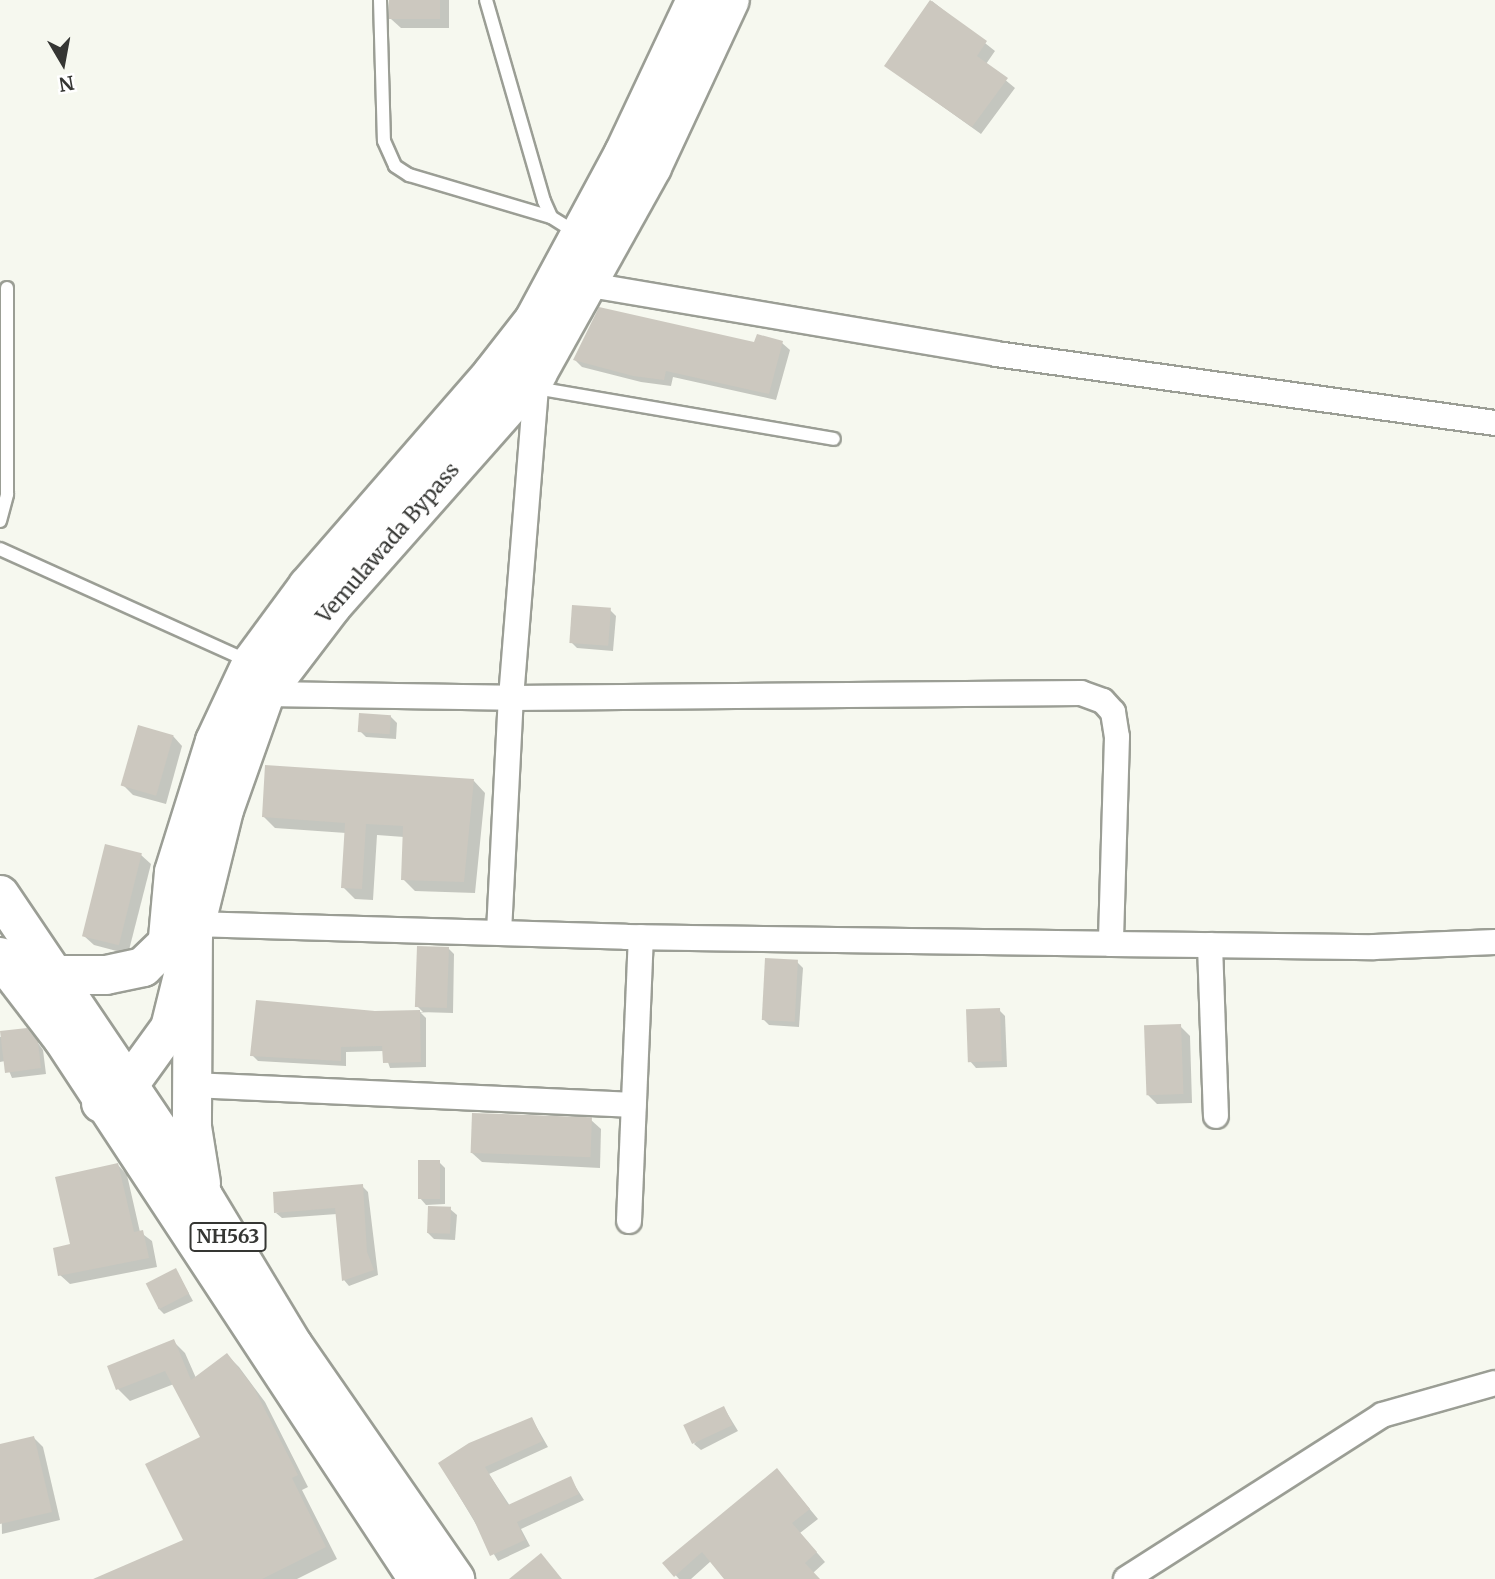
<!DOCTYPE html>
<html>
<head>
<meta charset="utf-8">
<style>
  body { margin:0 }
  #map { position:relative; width:1495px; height:1579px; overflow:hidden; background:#f6f8ef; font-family:Merriweather,serif }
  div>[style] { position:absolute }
  .shadow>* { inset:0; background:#0003 }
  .building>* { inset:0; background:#ccc8bf; transform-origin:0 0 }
  .roads { filter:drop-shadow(2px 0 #9b9e95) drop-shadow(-2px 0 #9b9e95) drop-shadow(0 2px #9b9e95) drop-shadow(0 -2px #9b9e95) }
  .service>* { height:12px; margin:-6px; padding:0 6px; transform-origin:6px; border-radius:6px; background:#fff }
  .minor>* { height:24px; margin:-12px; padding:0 12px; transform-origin:12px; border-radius:12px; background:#fff }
  .primary>* { height:38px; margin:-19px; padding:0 19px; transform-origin:19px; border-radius:19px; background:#fff }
  .trunk>* { height:38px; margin:-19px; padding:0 19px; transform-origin:19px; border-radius:19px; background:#fff }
  span { translate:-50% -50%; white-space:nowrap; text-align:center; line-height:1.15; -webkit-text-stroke:6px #fff; paint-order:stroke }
  .shield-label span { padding:2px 5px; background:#fff; border:2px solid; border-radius:5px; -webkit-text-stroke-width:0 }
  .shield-label { font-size:19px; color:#353633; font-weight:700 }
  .street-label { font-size:21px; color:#353633 }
  .north { position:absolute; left:28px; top:28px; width:70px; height:70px; -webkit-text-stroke:5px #fff; paint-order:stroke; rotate:170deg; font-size:19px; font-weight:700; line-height:28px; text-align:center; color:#353633 }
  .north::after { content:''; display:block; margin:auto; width:24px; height:32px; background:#353633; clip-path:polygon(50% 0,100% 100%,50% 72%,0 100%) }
</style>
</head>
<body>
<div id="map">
  <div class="shadow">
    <i style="clip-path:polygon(390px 0,449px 0,449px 28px,401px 28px,391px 19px)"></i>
    <i style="clip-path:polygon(932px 1px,995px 51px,986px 64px,1015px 88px,981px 134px,886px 66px)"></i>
    <i style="clip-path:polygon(782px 343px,790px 350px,776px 400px,673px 377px,671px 386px,641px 382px,582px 367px,575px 360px)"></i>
    <i style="clip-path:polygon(610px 610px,616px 616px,613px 651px,577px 648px,571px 642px)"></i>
    <i style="clip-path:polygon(390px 716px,397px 723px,396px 739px,366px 737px,360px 731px)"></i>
    <i style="clip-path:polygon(173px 736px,182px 746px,166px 804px,133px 795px,123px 785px)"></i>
    <i style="clip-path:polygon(474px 781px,485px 793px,475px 893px,415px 891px,403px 879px,404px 837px,377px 835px,373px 900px,355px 899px,343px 887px,346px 833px,275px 828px,263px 816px)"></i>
    <i style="clip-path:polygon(141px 855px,151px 864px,128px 954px,94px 945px,84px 936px)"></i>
    <i style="clip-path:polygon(448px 948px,454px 954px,453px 1013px,420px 1012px,426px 1018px,426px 1067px,390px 1068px,384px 1051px,346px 1052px,346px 1066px,258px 1061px,252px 1055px,375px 1013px,423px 1012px,417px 1006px)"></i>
    <i style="clip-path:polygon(797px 962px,803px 968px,799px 1027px,769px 1025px,763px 1019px)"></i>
    <i style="clip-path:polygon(999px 1010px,1005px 1016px,1007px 1067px,976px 1068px,970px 1061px)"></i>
    <i style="clip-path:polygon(1180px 1026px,1190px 1036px,1192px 1103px,1157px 1104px,1148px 1095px)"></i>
    <i style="clip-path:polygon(33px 1036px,43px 1050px,46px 1074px,12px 1078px,5px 1061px,0 1062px,0 1037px)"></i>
    <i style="clip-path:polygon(591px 1120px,601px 1129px,600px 1168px,482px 1162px,472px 1153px)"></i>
    <i style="clip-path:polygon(439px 1162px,445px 1168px,445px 1204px,426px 1205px,420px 1198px)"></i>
    <i style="clip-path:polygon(118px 1165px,127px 1175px,140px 1232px,152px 1241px,157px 1267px,70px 1284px,60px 1275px)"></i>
    <i style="clip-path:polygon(362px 1186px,368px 1192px,378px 1275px,349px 1286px,344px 1280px,337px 1214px,282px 1218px,276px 1213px)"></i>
    <i style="clip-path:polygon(450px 1209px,457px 1215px,455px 1240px,434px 1239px,428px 1233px)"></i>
    <i style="clip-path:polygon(176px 1270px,193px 1301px,164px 1314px,158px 1308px)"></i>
    <i style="clip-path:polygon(173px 1341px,185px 1353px,196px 1378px,227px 1355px,239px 1367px,265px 1402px,308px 1487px,302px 1490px,337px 1559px,297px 1579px,98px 1579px,186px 1541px,202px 1438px,174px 1384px,130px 1401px,118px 1389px,109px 1367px)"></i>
    <i style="clip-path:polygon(724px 1408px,738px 1431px,701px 1450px,694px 1444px)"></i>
    <i style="clip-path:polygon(532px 1419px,548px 1447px,489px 1474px,510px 1506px,570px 1478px,584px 1500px,521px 1529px,530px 1546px,498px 1561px,440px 1464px)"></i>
    <i style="clip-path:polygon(34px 1438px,43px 1447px,60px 1520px,2px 1534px,0 1446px)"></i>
    <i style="clip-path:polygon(785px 1479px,818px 1519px,800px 1533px,825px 1562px,813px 1573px,818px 1579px,725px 1579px,711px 1561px,691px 1579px,679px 1579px,665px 1563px)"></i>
  </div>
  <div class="building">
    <i style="left:389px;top:0;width:51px;height:19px"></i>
    <i style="clip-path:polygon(930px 0,987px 41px,977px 56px,1008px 78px,972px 127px,884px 66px)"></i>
    <i style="clip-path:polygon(599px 307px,754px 342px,757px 334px,783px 341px,769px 394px,666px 371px,664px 380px,633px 376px,573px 360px)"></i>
    <i style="left:572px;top:605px;width:39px;height:38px;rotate:4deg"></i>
    <i style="left:359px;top:713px;width:32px;height:19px;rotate:4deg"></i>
    <i style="left:138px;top:725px;width:37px;height:63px;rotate:16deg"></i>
    <i style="clip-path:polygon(265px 765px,474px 779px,464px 882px,401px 880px,403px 826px,366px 824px,362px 889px,341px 888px,345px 823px,262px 817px)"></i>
    <i style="left:105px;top:844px;width:38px;height:95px;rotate:14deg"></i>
    <i style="left:417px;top:946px;width:32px;height:61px;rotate:2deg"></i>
    <i style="left:765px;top:958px;width:33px;height:62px;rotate:3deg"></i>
    <i style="clip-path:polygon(256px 1000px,375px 1011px,420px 1010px,421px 1062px,383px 1063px,382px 1046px,341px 1047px,341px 1061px,250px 1056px)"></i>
    <i style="left:1000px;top:1008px;width:53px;height:34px;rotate:88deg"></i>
    <i style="left:1181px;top:1024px;width:70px;height:37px;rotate:88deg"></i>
    <i style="clip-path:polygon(27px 1028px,38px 1042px,41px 1068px,5px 1073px,0 1031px)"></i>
    <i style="left:472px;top:1113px;width:120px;height:40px;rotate:2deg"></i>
    <i style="left:418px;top:1160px;width:22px;height:39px"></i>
    <i style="clip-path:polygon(118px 1163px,134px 1232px,143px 1230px,149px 1258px,58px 1276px,53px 1248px,70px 1244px,55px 1177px)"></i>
    <i style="clip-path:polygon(363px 1184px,367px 1252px,374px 1270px,342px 1281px,335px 1208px,274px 1213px,273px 1192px)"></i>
    <i style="left:428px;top:1206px;width:23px;height:27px;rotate:2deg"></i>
    <i style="left:176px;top:1268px;width:29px;height:34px;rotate:63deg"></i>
    <i style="clip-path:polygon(174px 1339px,191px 1380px,227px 1353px,254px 1388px,298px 1475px,292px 1478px,326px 1547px,262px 1579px,93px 1579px,183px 1540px,145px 1464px,200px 1437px,165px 1371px,116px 1390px,107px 1366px)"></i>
    <i style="left:724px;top:1406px;width:21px;height:45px;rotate:65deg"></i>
    <i style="clip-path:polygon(532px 1417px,543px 1441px,485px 1467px,508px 1505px,571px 1476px,579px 1494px,517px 1522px,525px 1540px,490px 1556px,473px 1518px,438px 1463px,469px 1443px)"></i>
    <i style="clip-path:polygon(34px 1436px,52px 1512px,0 1524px,0 1444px)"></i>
    <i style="clip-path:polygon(777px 1468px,810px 1509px,792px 1523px,817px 1552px,805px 1563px,820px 1579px,724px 1579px,702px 1552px,674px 1577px,662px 1563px)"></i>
    <i style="clip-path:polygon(541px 1553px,562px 1579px,509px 1579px)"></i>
  </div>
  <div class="roads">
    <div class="service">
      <i style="left:380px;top:0;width:141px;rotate:88.4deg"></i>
      <i style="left:384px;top:141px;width:27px;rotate:66deg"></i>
      <i style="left:395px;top:166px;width:17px;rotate:33deg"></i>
      <i style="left:409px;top:175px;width:148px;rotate:16.5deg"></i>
      <i style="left:486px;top:0;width:209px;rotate:73.9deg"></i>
      <i style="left:544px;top:201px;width:17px;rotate:66deg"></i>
      <i style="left:551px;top:217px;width:28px;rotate:32deg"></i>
      <i style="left:536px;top:388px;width:302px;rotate:9.7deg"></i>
      <i style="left:0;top:521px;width:28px;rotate:-75deg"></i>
      <i style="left:7px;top:494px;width:206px;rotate:-90deg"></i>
      <i style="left:0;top:549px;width:272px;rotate:24.3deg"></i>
    </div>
    <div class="minor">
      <i style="left:590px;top:285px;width:412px;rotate:9.6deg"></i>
      <i style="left:996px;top:354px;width:504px;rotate:7.87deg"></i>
      <i style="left:265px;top:694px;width:246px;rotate:0.9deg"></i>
      <i style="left:511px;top:698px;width:570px;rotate:-0.5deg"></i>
      <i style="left:1081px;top:693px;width:23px;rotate:20deg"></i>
      <i style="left:1103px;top:701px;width:15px;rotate:48deg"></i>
      <i style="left:1113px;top:712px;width:25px;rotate:81deg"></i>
      <i style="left:1117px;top:737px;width:207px;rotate:91.7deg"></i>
      <i style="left:193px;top:924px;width:433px;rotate:1.7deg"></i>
      <i style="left:626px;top:937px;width:485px;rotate:0.8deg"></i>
      <i style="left:1111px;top:944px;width:263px;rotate:0.7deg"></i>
      <i style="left:1374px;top:947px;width:121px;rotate:-2.4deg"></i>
      <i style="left:499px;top:932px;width:234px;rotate:-87.1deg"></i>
      <i style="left:511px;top:698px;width:325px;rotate:-85.4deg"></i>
      <i style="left:1210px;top:945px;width:171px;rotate:88deg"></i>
      <i style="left:193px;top:1085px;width:441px;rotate:2.6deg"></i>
      <i style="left:629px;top:1221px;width:284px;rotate:-87.6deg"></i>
      <i style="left:1126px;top:1579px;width:304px;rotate:-32.6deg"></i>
      <i style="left:1382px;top:1415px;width:117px;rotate:-15.8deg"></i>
    </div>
    <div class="primary">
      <i style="left:167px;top:949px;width:77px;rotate:-84.8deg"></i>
      <i style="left:174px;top:872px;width:137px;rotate:-72.6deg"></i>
      <i style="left:215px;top:741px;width:87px;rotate:-64.9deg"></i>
      <i style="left:252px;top:662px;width:94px;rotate:-53.6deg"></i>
      <i style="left:308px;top:586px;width:281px;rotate:-49deg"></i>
      <i style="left:492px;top:374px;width:68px;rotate:-52.1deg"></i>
      <i style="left:534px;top:320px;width:190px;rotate:-61.7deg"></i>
      <i style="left:624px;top:153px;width:169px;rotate:-64.8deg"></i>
      <i style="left:101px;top:1103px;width:32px;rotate:-32deg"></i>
      <i style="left:128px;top:1086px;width:72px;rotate:-54.1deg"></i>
      <i style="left:170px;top:1028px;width:225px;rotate:-76.1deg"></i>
      <i style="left:224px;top:810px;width:123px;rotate:-70.5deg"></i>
      <i style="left:265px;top:694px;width:111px;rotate:-52.7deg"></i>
      <i style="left:332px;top:606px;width:310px;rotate:-48.5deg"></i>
      <i style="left:537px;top:374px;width:237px;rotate:-60.9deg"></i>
      <i style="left:652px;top:167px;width:184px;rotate:-65deg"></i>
    </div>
    <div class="trunk">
      <i style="left:0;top:895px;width:363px;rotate:56deg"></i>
      <i style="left:203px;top:1196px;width:174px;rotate:58.9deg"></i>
      <i style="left:293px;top:1345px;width:285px;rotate:55.3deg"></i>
      <i style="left:193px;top:924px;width:203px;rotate:90.3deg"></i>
      <i style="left:192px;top:1127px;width:57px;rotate:80.9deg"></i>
      <i style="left:0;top:957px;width:103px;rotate:52.5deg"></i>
      <i style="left:63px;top:1039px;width:646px;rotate:56.68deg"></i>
      <i style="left:53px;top:975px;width:53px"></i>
      <i style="left:106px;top:975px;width:38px;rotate:-12deg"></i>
      <i style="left:143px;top:967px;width:35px;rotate:-44deg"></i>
    </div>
  </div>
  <div class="shield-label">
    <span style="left:228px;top:1237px">NH563</span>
  </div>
  <div class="street-label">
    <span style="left:388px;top:543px;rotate:-49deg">Vemulawada Bypass</span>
  </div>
  <div class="north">N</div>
</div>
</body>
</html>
